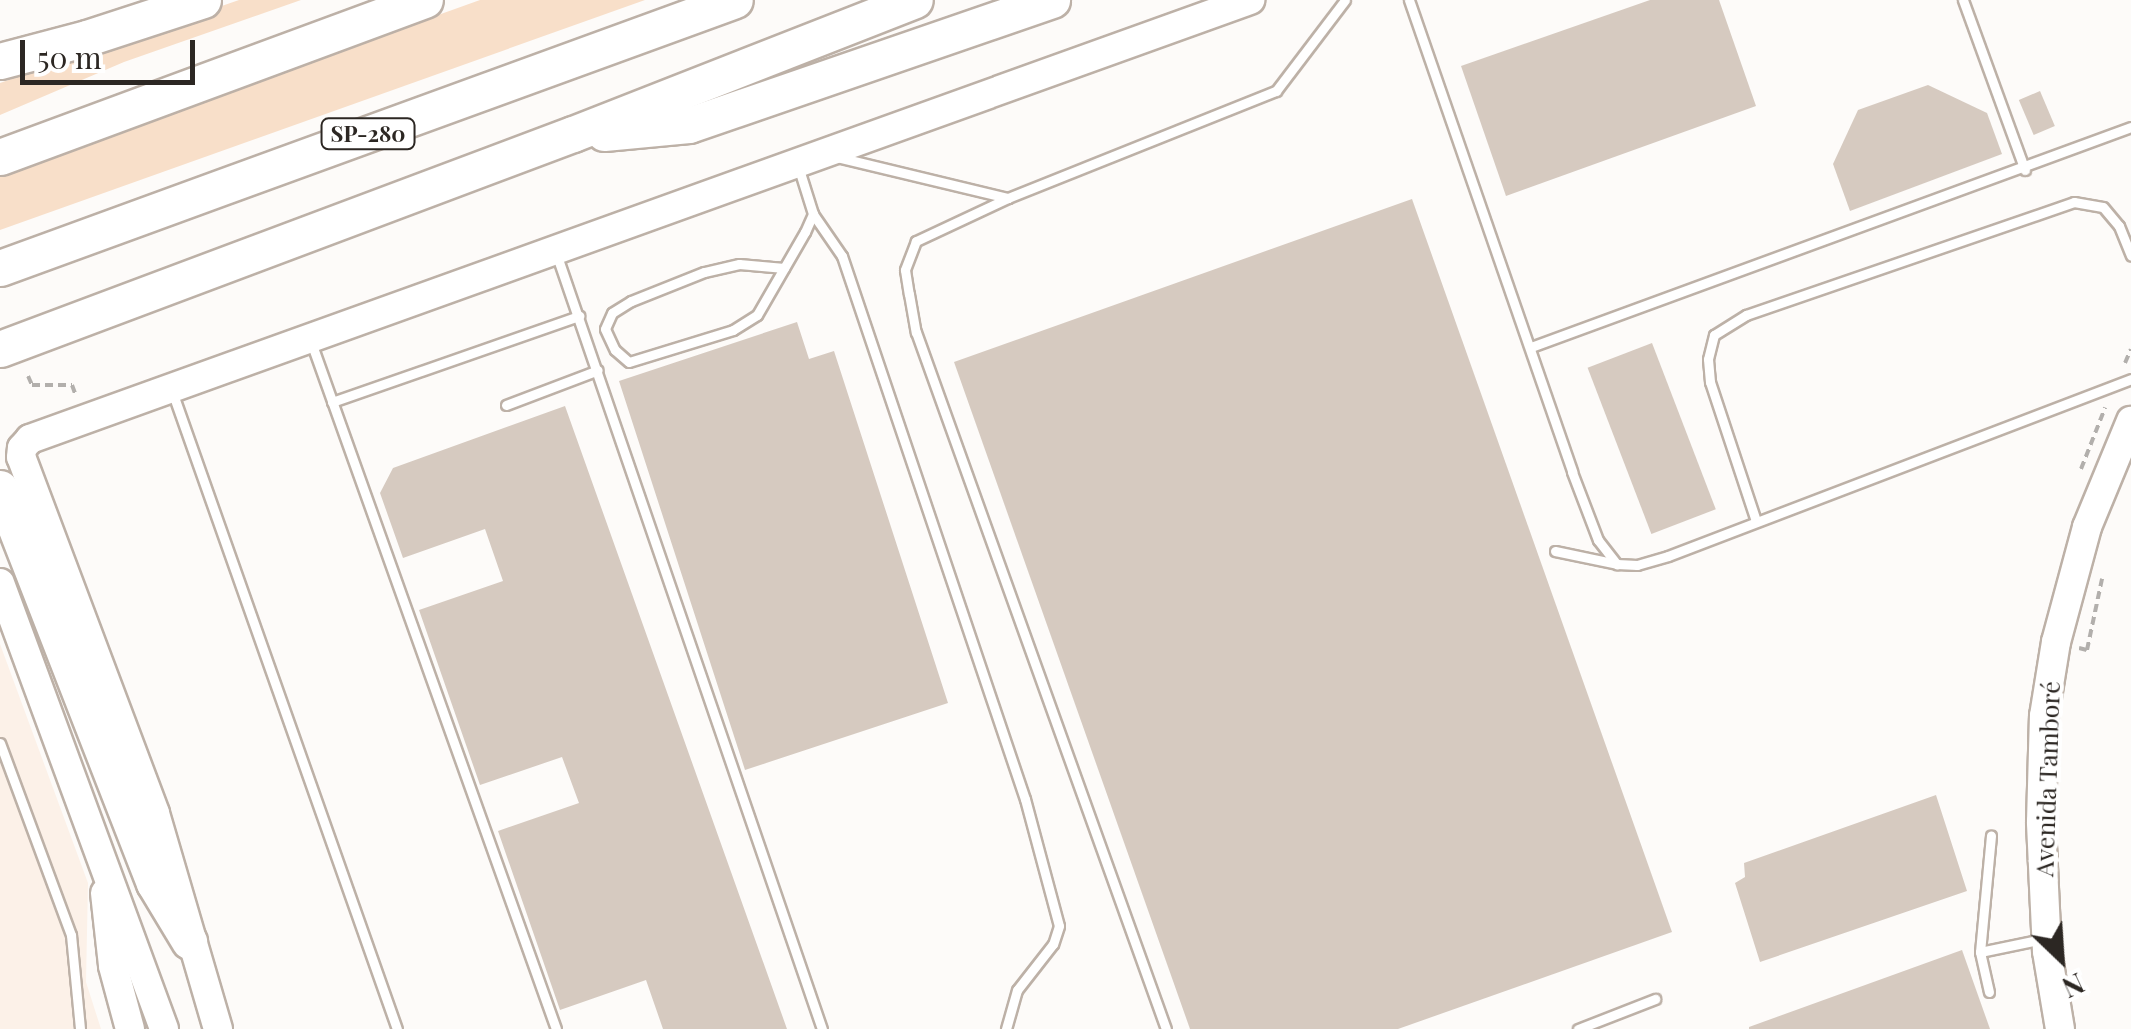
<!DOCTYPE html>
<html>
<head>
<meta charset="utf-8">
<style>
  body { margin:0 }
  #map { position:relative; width:2131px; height:1029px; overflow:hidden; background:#fdfbf9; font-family:"Playfair Display",serif }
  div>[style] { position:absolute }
  .built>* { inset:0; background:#fcf1e8 }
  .green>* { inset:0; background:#f8dfc9 }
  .building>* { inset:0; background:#d6cac0; transform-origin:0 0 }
  .path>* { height:4px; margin-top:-2px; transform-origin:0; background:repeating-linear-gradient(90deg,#b2afac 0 8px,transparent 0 13px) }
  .roads { filter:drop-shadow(2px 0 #bdb1a7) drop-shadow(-2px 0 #bdb1a7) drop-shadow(0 2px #bdb1a7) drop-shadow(0 -2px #bdb1a7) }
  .lane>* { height:9px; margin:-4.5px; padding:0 4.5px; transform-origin:4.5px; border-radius:4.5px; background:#fff }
  .secondary>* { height:28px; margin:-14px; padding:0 14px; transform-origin:14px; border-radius:14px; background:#fff }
  .highway>* { height:35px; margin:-17.5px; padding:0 17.5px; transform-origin:17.5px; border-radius:17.5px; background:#fff }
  span { translate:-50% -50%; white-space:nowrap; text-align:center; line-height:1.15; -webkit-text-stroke:8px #fff; paint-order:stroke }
  .shield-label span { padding:2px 8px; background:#fff; border:2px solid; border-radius:8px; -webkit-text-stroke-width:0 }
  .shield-label { font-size:22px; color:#2c2723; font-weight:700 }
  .street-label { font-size:25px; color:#2c2723 }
  .north { position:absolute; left:2011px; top:909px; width:100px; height:100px; -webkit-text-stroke:8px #fff; paint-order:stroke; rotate:155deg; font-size:28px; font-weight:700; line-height:40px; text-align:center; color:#2c2723 }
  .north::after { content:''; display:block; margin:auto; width:35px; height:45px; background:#2c2723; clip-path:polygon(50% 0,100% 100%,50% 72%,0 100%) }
  .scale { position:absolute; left:20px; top:40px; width:175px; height:45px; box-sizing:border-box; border:5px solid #2c2723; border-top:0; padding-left:12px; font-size:30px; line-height:35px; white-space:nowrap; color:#2c2723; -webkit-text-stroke:8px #fff; paint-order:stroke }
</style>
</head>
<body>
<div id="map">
  <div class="built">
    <i style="clip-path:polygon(0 644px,88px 883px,86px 982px,101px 1029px,0 1029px)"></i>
  </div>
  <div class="green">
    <i style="clip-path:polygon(239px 0,301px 0,124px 62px,0 115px,0 83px)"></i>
    <i style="clip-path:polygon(480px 0,645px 0,0 230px,0 172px)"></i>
  </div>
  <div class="building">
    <i style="clip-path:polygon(1650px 0,1719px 0,1756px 106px,1506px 196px,1461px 66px)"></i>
    <i style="clip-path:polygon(1928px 85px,1987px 113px,2002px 154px,1850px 211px,1833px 164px,1858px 110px)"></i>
    <i style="left:2040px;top:91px;width:38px;height:23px;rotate:67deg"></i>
    <i style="clip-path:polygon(1412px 199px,1672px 932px,1398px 1029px,1190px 1029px,954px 362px)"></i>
    <i style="clip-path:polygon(797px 322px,809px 359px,834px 351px,948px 703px,745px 770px,619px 381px)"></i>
    <i style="left:1652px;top:343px;width:178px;height:69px;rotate:69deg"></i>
    <i style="clip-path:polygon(565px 406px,787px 1029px,663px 1029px,646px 980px,560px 1010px,498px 831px,579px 803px,562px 757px,480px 785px,419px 610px,503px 581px,485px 529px,403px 558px,380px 493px,393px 468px)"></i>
    <i style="clip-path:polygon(1936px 795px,1967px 891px,1760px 962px,1735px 883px,1745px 877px,1744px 863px)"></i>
    <i style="clip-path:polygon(1962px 950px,1990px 1029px,1749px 1029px,1749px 1027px)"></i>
  </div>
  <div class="path">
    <i style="left:2125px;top:363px;width:15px;rotate:-67deg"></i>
    <i style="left:28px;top:376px;width:10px;rotate:66deg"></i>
    <i style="left:32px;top:385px;width:40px"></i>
    <i style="left:72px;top:385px;width:12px;rotate:70deg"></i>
    <i style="left:2081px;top:469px;width:66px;rotate:-68.5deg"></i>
    <i style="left:2079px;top:648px;width:8px;rotate:14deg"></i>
    <i style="left:2087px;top:650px;width:73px;rotate:-78.1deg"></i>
  </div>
  <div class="roads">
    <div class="lane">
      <i style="left:1409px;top:0;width:499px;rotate:70.9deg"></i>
      <i style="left:1572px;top:472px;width:73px;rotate:69.1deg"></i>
      <i style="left:1598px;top:540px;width:31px;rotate:52deg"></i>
      <i style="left:1617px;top:564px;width:20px;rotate:3deg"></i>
      <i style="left:1637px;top:565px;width:32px;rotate:-16deg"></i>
      <i style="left:1668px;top:556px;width:496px;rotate:-20.9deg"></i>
      <i style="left:1963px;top:0;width:181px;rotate:70deg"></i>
      <i style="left:837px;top:157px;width:176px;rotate:13.5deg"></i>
      <i style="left:1008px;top:198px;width:289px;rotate:-21.8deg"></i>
      <i style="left:1276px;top:91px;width:114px;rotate:-52.8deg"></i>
      <i style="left:798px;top:166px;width:50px;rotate:72.6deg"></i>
      <i style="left:813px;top:214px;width:51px;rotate:55.4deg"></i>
      <i style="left:842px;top:256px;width:573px;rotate:71.38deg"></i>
      <i style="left:1025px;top:799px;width:131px;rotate:75deg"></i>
      <i style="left:1059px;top:926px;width:19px;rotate:108deg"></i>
      <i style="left:1053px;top:944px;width:58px;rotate:128deg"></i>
      <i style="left:1017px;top:990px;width:41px;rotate:105.8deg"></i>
      <i style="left:1008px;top:198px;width:102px;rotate:154.9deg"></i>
      <i style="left:916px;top:241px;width:31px;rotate:111deg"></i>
      <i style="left:905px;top:270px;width:24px;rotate:81deg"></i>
      <i style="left:909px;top:294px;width:39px;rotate:80deg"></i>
      <i style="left:916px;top:332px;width:740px;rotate:70.27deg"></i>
      <i style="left:557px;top:256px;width:817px;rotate:71.08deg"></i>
      <i style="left:784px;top:268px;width:45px;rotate:-174.9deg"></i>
      <i style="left:739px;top:264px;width:36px;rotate:167deg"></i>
      <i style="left:704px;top:272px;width:79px;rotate:158.3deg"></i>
      <i style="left:631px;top:301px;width:22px;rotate:148deg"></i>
      <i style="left:612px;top:313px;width:17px;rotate:114deg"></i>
      <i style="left:605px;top:329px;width:23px;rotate:65deg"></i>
      <i style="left:615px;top:350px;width:18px;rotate:41deg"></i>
      <i style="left:629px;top:362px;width:109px;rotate:-17.1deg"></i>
      <i style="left:733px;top:330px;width:28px;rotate:-32deg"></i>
      <i style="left:757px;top:315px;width:96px;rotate:-60deg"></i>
      <i style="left:805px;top:232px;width:20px;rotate:-66deg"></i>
      <i style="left:311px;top:342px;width:729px;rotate:70.37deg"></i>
      <i style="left:1531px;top:347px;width:639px;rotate:-20.14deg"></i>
      <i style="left:173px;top:394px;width:673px;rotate:70.57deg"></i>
      <i style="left:332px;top:402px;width:262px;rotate:-19.2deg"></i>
      <i style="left:506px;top:405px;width:98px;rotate:-20.8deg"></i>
      <i style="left:1756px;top:521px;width:146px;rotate:-108.3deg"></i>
      <i style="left:1710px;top:382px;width:23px;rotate:-95deg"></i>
      <i style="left:1708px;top:359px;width:25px;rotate:-76deg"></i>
      <i style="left:1714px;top:335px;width:38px;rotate:-32deg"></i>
      <i style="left:1746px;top:315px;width:347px;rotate:-19deg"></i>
      <i style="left:2074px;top:202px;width:29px;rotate:10deg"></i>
      <i style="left:2103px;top:207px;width:25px;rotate:50deg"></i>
      <i style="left:2119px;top:226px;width:32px;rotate:68deg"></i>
      <i style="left:1555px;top:551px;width:63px;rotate:11.8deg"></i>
      <i style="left:0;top:743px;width:205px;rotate:69.7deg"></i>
      <i style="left:71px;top:935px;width:94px;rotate:84.5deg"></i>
      <i style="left:1980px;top:952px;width:117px;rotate:-84.6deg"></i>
      <i style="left:1989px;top:992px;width:41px;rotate:-102.7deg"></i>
      <i style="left:1980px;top:952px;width:64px;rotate:-11.7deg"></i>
      <i style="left:1578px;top:1029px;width:83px;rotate:-21.3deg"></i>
    </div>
    <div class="secondary">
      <i style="left:0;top:583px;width:475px;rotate:69.8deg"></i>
      <i style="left:105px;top:893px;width:73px;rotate:83.7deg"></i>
      <i style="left:113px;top:966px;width:65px;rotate:74.9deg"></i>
      <i style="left:218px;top:1029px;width:225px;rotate:-106.3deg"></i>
      <i style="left:155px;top:813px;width:380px;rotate:-110.6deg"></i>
      <i style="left:21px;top:457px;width:9px;rotate:-84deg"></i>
      <i style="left:22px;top:448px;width:12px;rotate:-48deg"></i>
      <i style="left:30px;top:439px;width:1297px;rotate:-19.79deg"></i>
      <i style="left:2060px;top:1029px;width:79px;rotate:-99.5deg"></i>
      <i style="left:2047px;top:951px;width:129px;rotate:-92.7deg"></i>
      <i style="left:2041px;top:822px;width:106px;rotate:-88.4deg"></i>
      <i style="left:2044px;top:716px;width:75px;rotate:-80.8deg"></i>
      <i style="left:2056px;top:642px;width:119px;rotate:-74.9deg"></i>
      <i style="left:2087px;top:527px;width:115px;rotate:-67.5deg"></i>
    </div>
    <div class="highway">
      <i style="left:0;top:61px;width:90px;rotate:-14.8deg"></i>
      <i style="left:87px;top:38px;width:122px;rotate:-18.1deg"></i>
      <i style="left:604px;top:133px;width:85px;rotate:-5.4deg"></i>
      <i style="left:689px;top:125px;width:384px;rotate:-19deg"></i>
      <i style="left:0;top:157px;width:453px;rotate:-20.3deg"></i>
      <i style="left:0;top:268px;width:782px;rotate:-20.03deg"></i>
      <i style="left:0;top:349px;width:612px;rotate:-20.57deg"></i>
      <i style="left:573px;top:134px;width:367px;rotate:-21.4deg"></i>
      <i style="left:0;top:488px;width:424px;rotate:68.7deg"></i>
      <i style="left:154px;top:883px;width:68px;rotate:58.9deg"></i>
    </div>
  </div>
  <div class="shield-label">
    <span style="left:368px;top:134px">SP-280</span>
  </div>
  <div class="street-label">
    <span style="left:2047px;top:779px;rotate:-88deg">Avenida Tamboré</span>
  </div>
  <div class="north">N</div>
  <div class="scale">50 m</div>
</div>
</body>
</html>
